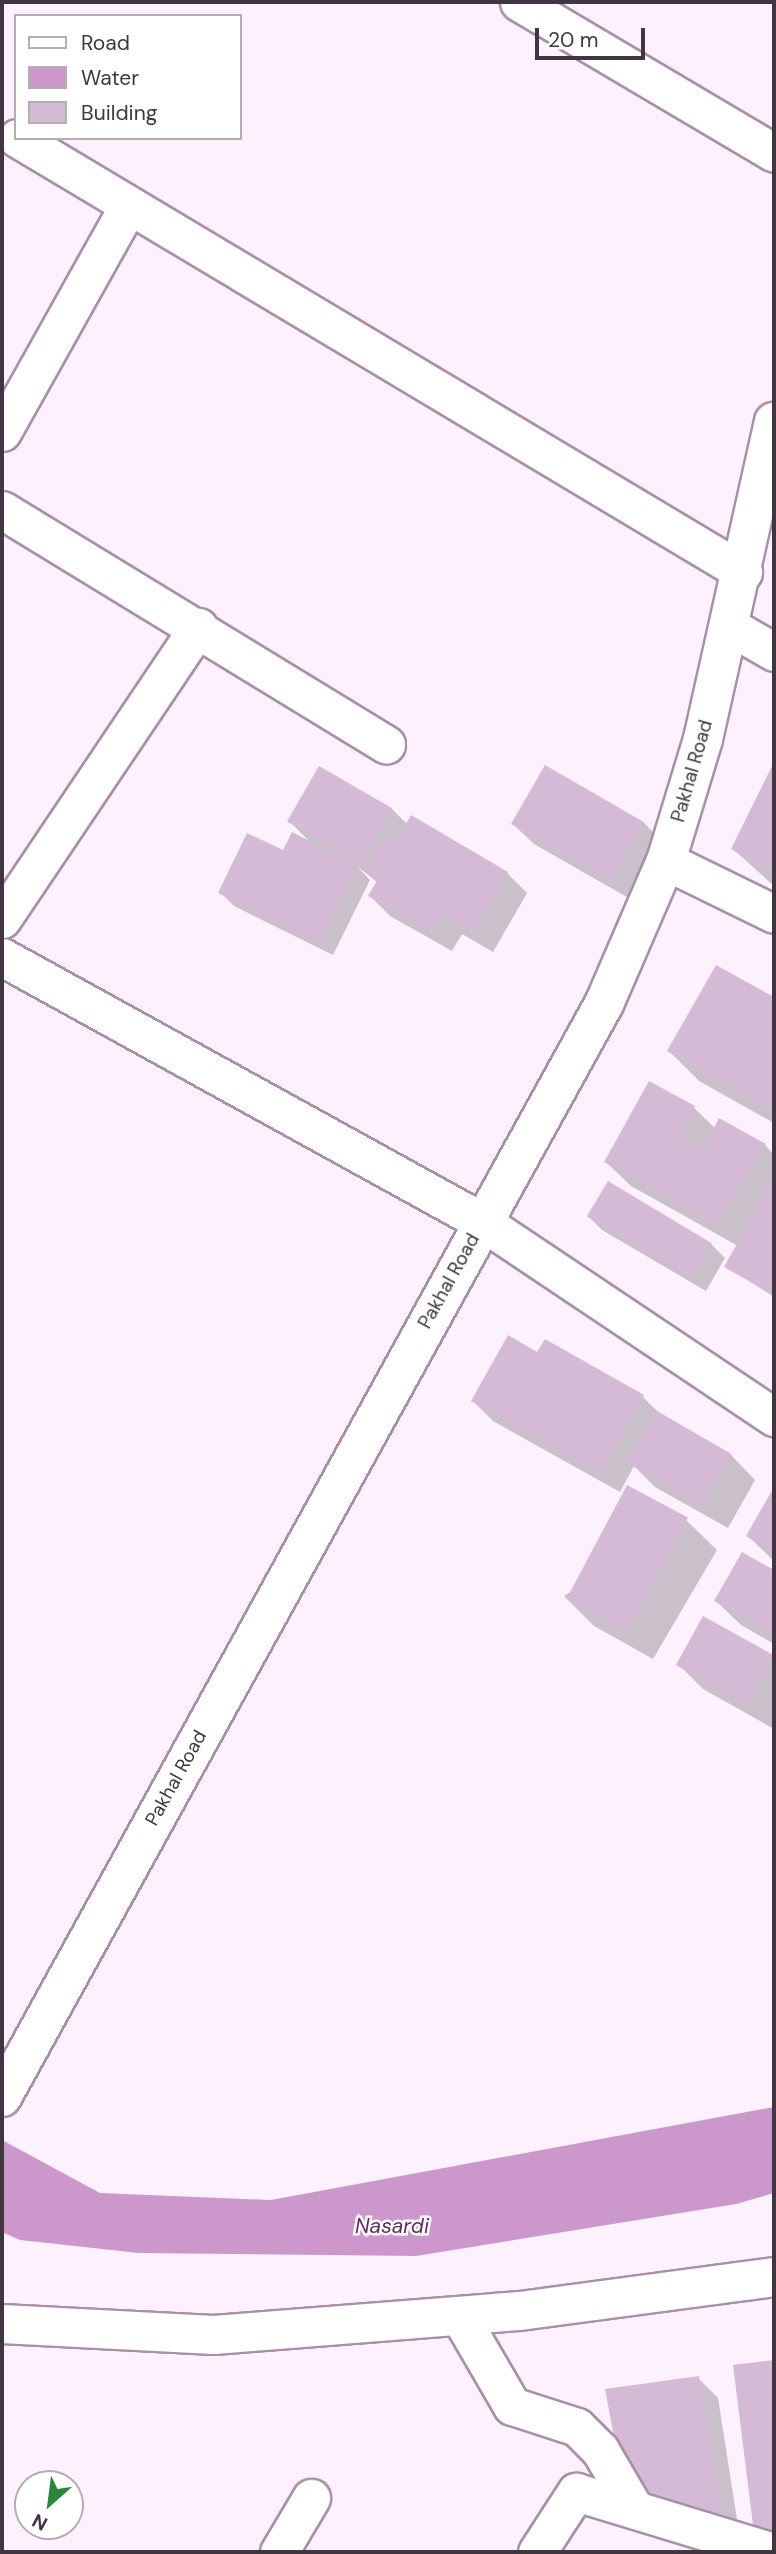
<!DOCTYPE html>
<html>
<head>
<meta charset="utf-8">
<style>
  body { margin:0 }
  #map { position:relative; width:776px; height:2554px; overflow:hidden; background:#fcf1fc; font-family:"DM Sans",sans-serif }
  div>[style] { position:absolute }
  .water>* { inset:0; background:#cc98cc }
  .shadow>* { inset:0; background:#0003 }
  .building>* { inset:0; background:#d5bad5; transform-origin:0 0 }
  .roads { filter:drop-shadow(2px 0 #a98fa9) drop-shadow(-2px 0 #a98fa9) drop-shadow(0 2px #a98fa9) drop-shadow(0 -2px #a98fa9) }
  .minor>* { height:37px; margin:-18.5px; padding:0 18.5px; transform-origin:18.5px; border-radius:18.5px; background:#fff }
  .tertiary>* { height:38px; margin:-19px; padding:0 19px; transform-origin:19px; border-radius:19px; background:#fff }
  span { translate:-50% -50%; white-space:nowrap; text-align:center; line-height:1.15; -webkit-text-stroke:5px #fff; paint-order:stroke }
  .street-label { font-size:19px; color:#403540 }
  .water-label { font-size:21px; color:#642767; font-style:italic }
  .frame { position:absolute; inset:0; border:4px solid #403540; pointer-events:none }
  .legend { position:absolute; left:14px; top:14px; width:228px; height:126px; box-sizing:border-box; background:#fff; border:2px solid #b3aeb3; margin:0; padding:9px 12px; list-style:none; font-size:21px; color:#403540 }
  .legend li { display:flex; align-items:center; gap:14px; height:35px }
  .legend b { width:35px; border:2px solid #b3aeb3 }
  .north { position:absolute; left:14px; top:2470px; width:70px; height:70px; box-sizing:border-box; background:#fff; border:2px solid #b3aeb3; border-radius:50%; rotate:208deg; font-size:19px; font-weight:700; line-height:28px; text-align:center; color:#403540 }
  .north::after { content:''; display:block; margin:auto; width:24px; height:32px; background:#298739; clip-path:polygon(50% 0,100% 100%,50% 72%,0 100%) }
  .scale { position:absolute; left:535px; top:28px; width:110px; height:32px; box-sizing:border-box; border:4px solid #403540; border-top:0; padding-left:9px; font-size:21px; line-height:24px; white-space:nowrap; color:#403540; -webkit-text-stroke:5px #fff; paint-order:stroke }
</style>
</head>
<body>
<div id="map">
  <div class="water">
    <i style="clip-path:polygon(774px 2107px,774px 2193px,736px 2204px,416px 2256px,139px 2253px,20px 2240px,2px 2232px,2px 2140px,100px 2193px,271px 2200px)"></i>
  </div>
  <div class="shadow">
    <i style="clip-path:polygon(774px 766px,774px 886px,733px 849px)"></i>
    <i style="clip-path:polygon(392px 809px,408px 825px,507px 873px,527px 893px,493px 952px,462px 934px,452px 951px,390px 916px,370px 896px,378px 883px,357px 866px,370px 880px,333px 955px,234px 906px,220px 892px,284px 853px,312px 844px,290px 822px)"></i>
    <i style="clip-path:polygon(644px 823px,664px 843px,632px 900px,534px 844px,514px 825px)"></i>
    <i style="clip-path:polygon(717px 967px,774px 999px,774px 1123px,699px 1081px,669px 1051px)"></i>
    <i style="clip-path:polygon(693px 1107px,715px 1128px,765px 1145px,774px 1155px,774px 1297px,726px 1266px,738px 1246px,631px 1186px,606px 1162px)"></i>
    <i style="clip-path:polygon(588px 1216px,711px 1244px,725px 1258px,706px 1291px,602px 1230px)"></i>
    <i style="clip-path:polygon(538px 1355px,643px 1397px,662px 1416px,731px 1455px,755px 1480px,728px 1528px,655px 1487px,634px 1466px,620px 1492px,493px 1421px,473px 1401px)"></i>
    <i style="clip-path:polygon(774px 1491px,774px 1561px,748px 1536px)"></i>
    <i style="clip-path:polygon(686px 1520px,717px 1550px,653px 1659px,594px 1626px,564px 1596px)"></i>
    <i style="clip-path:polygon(743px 1555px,774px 1572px,774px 1644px,741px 1625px,716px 1601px)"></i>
    <i style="clip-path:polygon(704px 1619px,774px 1658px,774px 1729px,703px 1689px,678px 1664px)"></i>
    <i style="clip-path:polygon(774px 2362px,774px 2551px,756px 2532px,735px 2367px)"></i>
    <i style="clip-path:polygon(698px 2378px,718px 2398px,739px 2532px,621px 2468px)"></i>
  </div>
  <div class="building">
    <i style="clip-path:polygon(774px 762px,774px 875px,731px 849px)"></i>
    <i style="left:545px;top:765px;width:115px;height:68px;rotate:30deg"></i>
    <i style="left:319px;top:766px;width:85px;height:64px;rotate:30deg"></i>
    <i style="clip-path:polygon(411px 815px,508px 872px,473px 933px,442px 915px,432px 933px,368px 896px,378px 879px,364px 871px,384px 837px,395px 843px)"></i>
    <i style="clip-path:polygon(292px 832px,357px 865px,319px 943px,218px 893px,247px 833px,283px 850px)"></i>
    <i style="clip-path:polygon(716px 965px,774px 997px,774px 1112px,667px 1051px)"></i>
    <i style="clip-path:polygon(649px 1081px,695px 1106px,680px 1137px,702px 1151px,719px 1118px,766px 1144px,717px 1225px,604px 1162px)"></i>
    <i style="clip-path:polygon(774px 1177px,774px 1295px,724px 1267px)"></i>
    <i style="left:608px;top:1181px;width:121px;height:41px;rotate:31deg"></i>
    <i style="clip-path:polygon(508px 1335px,537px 1352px,545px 1339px,644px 1395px,600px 1474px,471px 1401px)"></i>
    <i style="left:657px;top:1411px;width:86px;height:60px;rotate:30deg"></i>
    <i style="left:627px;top:1485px;width:69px;height:129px;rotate:28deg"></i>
    <i style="clip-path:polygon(774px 1487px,774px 1553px,746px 1536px)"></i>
    <i style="clip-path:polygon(742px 1552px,774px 1570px,774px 1635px,714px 1601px)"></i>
    <i style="left:703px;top:1616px;width:81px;height:56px;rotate:29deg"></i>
    <i style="clip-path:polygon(774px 2360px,774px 2529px,754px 2533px,733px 2365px)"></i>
    <i style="clip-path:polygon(699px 2376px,721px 2513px,653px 2506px,638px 2499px,632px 2468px,620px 2469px,605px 2389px)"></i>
  </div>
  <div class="roads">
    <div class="minor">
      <i style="left:519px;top:2px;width:296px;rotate:30.6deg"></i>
      <i style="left:17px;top:138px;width:846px;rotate:30.87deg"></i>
      <i style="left:2px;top:432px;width:260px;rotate:-60.8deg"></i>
      <i style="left:2px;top:510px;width:450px;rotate:31.4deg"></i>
      <i style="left:729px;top:626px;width:52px;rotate:30deg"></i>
      <i style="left:666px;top:861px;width:120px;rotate:26.1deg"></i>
      <i style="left:2px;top:919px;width:352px;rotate:-56.1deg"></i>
      <i style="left:2px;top:957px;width:547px;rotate:28.86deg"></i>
      <i style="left:481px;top:1221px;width:353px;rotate:33.8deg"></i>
      <i style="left:459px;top:2315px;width:105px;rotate:59.8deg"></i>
      <i style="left:512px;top:2406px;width:68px;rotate:17.9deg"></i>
      <i style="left:577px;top:2427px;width:33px;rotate:45deg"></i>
      <i style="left:600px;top:2450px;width:69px;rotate:59.7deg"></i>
      <i style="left:279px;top:2552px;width:63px;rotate:-59.3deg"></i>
      <i style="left:537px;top:2552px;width:72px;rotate:-57deg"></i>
      <i style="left:576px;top:2492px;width:207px;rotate:16.9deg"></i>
    </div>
    <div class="tertiary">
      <i style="left:2px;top:2097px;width:1248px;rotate:-61.16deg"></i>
      <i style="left:604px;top:1004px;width:156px;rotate:-66.6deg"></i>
      <i style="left:666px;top:861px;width:127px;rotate:-73.1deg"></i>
      <i style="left:703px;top:739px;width:325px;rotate:-77.4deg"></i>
      <i style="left:2px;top:2324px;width:212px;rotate:3deg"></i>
      <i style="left:214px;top:2335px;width:307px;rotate:-4.5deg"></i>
      <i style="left:520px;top:2311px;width:256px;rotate:-7.6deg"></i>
    </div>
  </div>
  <div class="street-label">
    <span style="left:692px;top:771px;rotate:-74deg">Pakhal Road</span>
    <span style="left:449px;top:1281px;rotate:-61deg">Pakhal Road</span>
    <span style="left:176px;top:1778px;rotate:-61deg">Pakhal Road</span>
  </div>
  <div class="water-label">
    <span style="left:392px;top:2226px">Nasardi</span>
  </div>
  <div class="frame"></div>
  <ul class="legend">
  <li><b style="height:9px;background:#fff"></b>Road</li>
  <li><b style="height:19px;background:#cc98cc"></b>Water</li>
  <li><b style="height:19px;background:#d5bad5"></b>Building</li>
  </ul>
  <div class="north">N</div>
  <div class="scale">20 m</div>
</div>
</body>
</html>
